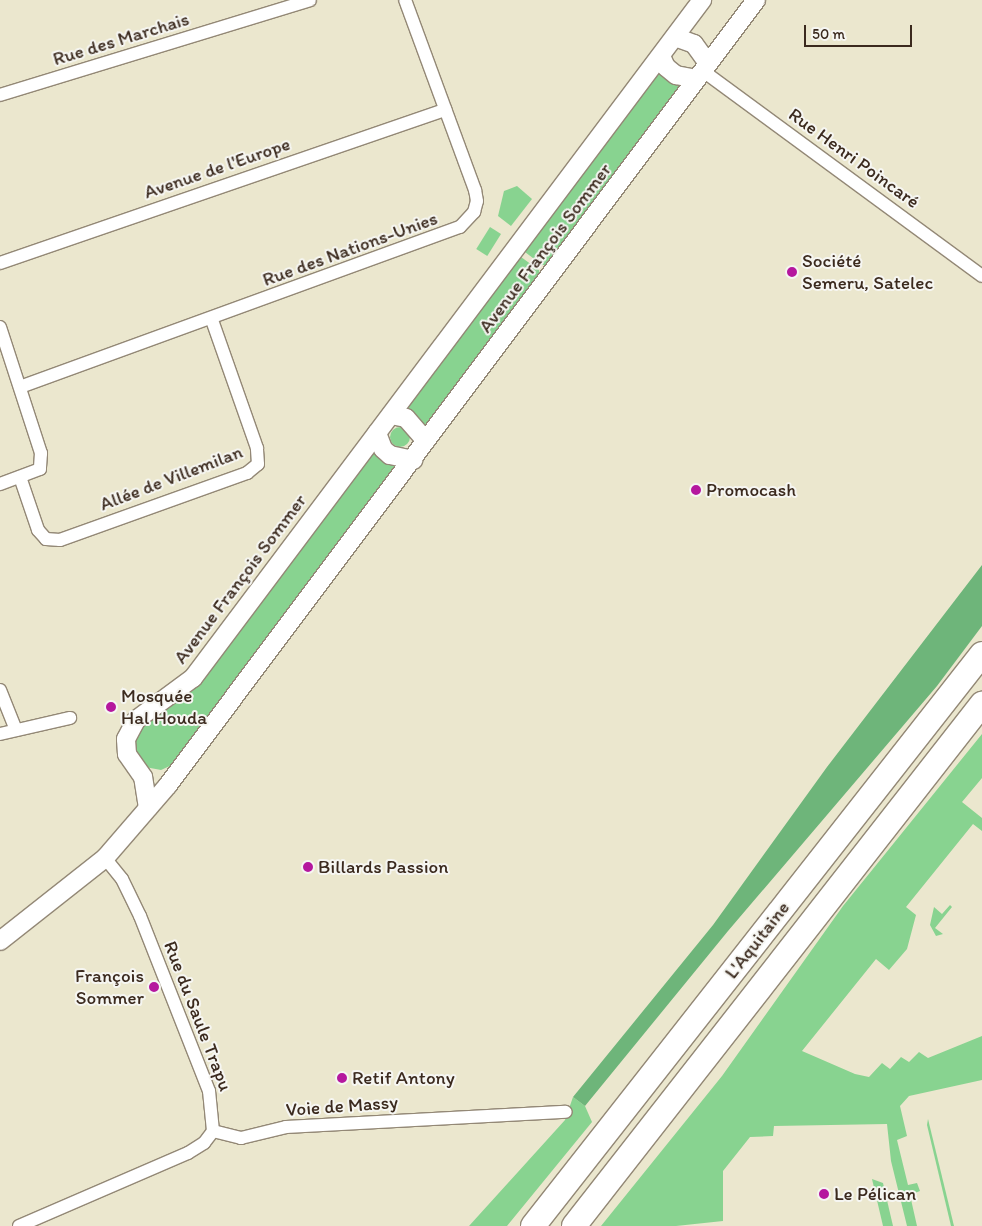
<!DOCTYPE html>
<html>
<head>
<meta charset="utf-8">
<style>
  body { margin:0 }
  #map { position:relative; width:982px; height:1226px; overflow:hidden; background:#ebe7ce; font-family:Itim,sans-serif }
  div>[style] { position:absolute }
  .green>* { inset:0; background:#88d390; transform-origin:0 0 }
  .round { border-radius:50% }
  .forest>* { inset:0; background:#6eb57a }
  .roads { filter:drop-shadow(1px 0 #938876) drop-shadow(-1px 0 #938876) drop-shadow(0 1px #938876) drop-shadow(0 -1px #938876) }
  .street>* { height:12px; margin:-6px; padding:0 6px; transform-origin:6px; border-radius:6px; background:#fff }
  .secondary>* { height:18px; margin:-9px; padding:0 9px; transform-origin:9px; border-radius:9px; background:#fff }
  .highway>* { height:24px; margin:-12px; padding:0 12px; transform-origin:12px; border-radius:12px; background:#fff }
  .dots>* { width:14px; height:14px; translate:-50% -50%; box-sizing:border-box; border:2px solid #f6f6f2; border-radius:50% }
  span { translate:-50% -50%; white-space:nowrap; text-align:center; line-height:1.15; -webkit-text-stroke:4px #f6f6f2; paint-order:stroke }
  .street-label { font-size:19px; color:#3b2a1e }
  .poi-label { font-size:19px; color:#3b2a1e }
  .left { translate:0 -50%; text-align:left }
  .right { translate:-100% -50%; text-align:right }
  .scale { position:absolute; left:804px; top:25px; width:108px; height:22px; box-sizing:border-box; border:2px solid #3b2a1e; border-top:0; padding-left:6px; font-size:15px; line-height:18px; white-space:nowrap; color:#3b2a1e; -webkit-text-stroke:4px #f6f6f2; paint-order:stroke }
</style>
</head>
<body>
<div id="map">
  <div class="green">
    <i style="clip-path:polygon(658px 67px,669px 82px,682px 85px,548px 265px,542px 265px,525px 252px,524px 247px)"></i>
    <i style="clip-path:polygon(517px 186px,532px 199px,511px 226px,498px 216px,504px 191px)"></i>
    <i style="left:490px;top:227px;width:13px;height:26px;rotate:32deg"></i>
    <i style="clip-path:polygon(516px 257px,521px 257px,539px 270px,540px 275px,425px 427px,418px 418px,405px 411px)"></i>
    <i class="round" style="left:390px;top:427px;width:20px;height:20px"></i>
    <i style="clip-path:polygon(374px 446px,398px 465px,172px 765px,161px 770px,145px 767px,136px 755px,133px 741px,140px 728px)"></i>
    <i style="clip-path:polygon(982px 734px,982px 778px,962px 802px,982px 818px,982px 831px,973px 824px,906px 907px,916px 915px,907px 949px,889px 970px,876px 959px,802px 1051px,855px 1074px,869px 1077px,882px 1063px,890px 1069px,901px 1057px,909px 1062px,919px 1052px,928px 1058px,982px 1036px,982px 1080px,909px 1096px,900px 1106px,907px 1136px,897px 1140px,908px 1185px,917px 1183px,920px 1191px,910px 1195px,917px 1226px,907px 1226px,891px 1161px,887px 1124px,774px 1126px,773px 1136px,750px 1137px,723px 1171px,723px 1221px,676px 1226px,601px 1226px,722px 1076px,843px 906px)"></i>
    <i style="clip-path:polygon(950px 905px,952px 907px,935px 928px,943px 934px,936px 936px,930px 925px,934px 907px,942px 914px)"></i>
    <i style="clip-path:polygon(573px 1097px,585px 1106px,592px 1122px,507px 1226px,469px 1226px,565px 1120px)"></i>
    <i style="clip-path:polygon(928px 1119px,954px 1226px,951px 1226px,927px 1125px)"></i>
    <i style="clip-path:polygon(872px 1179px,883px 1183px,893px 1226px,883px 1226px)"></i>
  </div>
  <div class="forest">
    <i style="clip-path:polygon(982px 565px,982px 626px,937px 686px,728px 931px,585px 1106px,573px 1097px,713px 925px,827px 767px)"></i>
  </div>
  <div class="roads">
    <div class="street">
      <i style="left:703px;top:71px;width:346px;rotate:36.3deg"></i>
      <i style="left:0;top:95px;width:324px;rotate:-17deg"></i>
      <i style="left:0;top:263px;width:471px;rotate:-19deg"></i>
      <i style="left:0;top:327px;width:133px;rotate:72deg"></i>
      <i style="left:41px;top:453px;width:16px;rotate:94deg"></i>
      <i style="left:40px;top:469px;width:43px;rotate:159.4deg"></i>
      <i style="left:20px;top:387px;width:468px;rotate:-20deg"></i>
      <i style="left:460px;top:227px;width:21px;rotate:-47deg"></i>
      <i style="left:474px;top:212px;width:11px;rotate:-75deg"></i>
      <i style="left:477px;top:201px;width:11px;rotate:-100deg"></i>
      <i style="left:475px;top:190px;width:202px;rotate:-110.2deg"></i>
      <i style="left:20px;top:477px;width:56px;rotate:71.2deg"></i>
      <i style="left:38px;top:530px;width:12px;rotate:48deg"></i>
      <i style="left:46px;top:539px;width:14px;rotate:4deg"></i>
      <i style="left:60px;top:540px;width:199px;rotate:-19.7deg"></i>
      <i style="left:247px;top:473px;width:14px;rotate:-39deg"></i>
      <i style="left:258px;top:464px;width:16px;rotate:-94deg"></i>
      <i style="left:257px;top:448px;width:136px;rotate:-109.4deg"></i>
      <i style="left:0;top:690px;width:43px;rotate:68.2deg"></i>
      <i style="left:0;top:734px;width:72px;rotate:-12.9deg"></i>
      <i style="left:213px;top:1131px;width:29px;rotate:14deg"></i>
      <i style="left:241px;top:1138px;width:46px;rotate:-13.7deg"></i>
      <i style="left:286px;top:1127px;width:280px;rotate:-3.1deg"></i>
      <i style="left:19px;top:1226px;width:184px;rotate:-23.4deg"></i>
      <i style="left:188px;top:1153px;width:19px;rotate:-32deg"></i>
      <i style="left:204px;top:1143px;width:15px;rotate:-53deg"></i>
      <i style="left:213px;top:1131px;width:40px;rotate:-95.7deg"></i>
      <i style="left:209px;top:1091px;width:188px;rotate:-111.5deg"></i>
      <i style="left:140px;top:916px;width:41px;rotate:-115.9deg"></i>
      <i style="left:122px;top:879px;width:27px;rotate:-129deg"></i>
    </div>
    <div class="secondary">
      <i style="left:675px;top:37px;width:20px;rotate:20deg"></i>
      <i style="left:694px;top:44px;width:24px;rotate:54deg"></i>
      <i style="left:661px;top:56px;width:12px;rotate:66deg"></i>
      <i style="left:666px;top:67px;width:13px;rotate:39deg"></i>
      <i style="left:676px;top:75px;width:20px;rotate:11deg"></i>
      <i style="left:391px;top:415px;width:15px;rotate:11deg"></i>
      <i style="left:406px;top:418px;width:30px;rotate:49deg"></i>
      <i style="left:377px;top:433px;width:17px;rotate:69deg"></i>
      <i style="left:383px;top:449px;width:9px;rotate:41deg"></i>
      <i style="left:390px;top:455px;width:24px;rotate:12deg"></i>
      <i style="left:148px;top:808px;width:31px;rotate:-99deg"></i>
      <i style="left:143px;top:777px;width:28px;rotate:-125deg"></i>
      <i style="left:127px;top:754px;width:15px;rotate:-94deg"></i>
      <i style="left:126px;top:739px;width:21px;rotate:-62deg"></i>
      <i style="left:136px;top:720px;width:71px;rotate:-36.4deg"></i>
      <i style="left:193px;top:678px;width:848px;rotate:-53.1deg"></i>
      <i style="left:0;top:941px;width:134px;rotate:-38.3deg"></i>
      <i style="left:105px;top:858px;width:96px;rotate:-49.2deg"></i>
      <i style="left:168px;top:785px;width:981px;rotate:-53.17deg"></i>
    </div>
    <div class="highway">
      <i style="left:533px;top:1226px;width:727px;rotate:-51.87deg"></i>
      <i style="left:574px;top:1226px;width:663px;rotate:-51.99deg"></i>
    </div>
  </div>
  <div class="dots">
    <i style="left:792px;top:272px;background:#b5179e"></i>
    <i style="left:696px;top:490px;background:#b5179e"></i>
    <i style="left:111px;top:707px;background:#b5179e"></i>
    <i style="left:308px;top:867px;background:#b5179e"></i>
    <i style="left:154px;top:987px;background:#b5179e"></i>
    <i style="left:342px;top:1078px;background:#b5179e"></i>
    <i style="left:824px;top:1194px;background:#b5179e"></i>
  </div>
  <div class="street-label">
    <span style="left:121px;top:39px;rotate:-17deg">Rue des Marchais</span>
    <span style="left:854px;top:158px;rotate:36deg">Rue Henri Poincaré</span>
    <span style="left:217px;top:168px;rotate:-19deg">Avenue de l'Europe</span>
    <span style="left:545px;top:248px;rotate:-53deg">Avenue François Sommer</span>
    <span style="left:350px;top:249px;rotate:-20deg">Rue des Nations-Unies</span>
    <span style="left:171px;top:478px;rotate:-21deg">Allée de Villemilan</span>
    <span style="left:240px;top:579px;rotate:-53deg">Avenue François Sommer</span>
    <span style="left:757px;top:940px;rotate:-52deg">L'Aquitaine</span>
    <span style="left:198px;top:1016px;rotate:69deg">Rue du Saule Trapu</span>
    <span style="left:342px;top:1106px;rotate:-4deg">Voie de Massy</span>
  </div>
  <div class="poi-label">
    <span class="left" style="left:802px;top:272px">Société<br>Semeru, Satelec</span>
    <span class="left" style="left:706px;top:490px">Promocash</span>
    <span class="left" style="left:121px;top:707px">Mosquée<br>Hal Houda</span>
    <span class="left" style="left:318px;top:867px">Billards Passion</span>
    <span class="right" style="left:144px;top:987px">François<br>Sommer</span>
    <span class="left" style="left:352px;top:1078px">Retif Antony</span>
    <span class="left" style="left:834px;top:1194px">Le Pélican</span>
  </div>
  <div class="scale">50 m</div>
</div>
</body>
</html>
